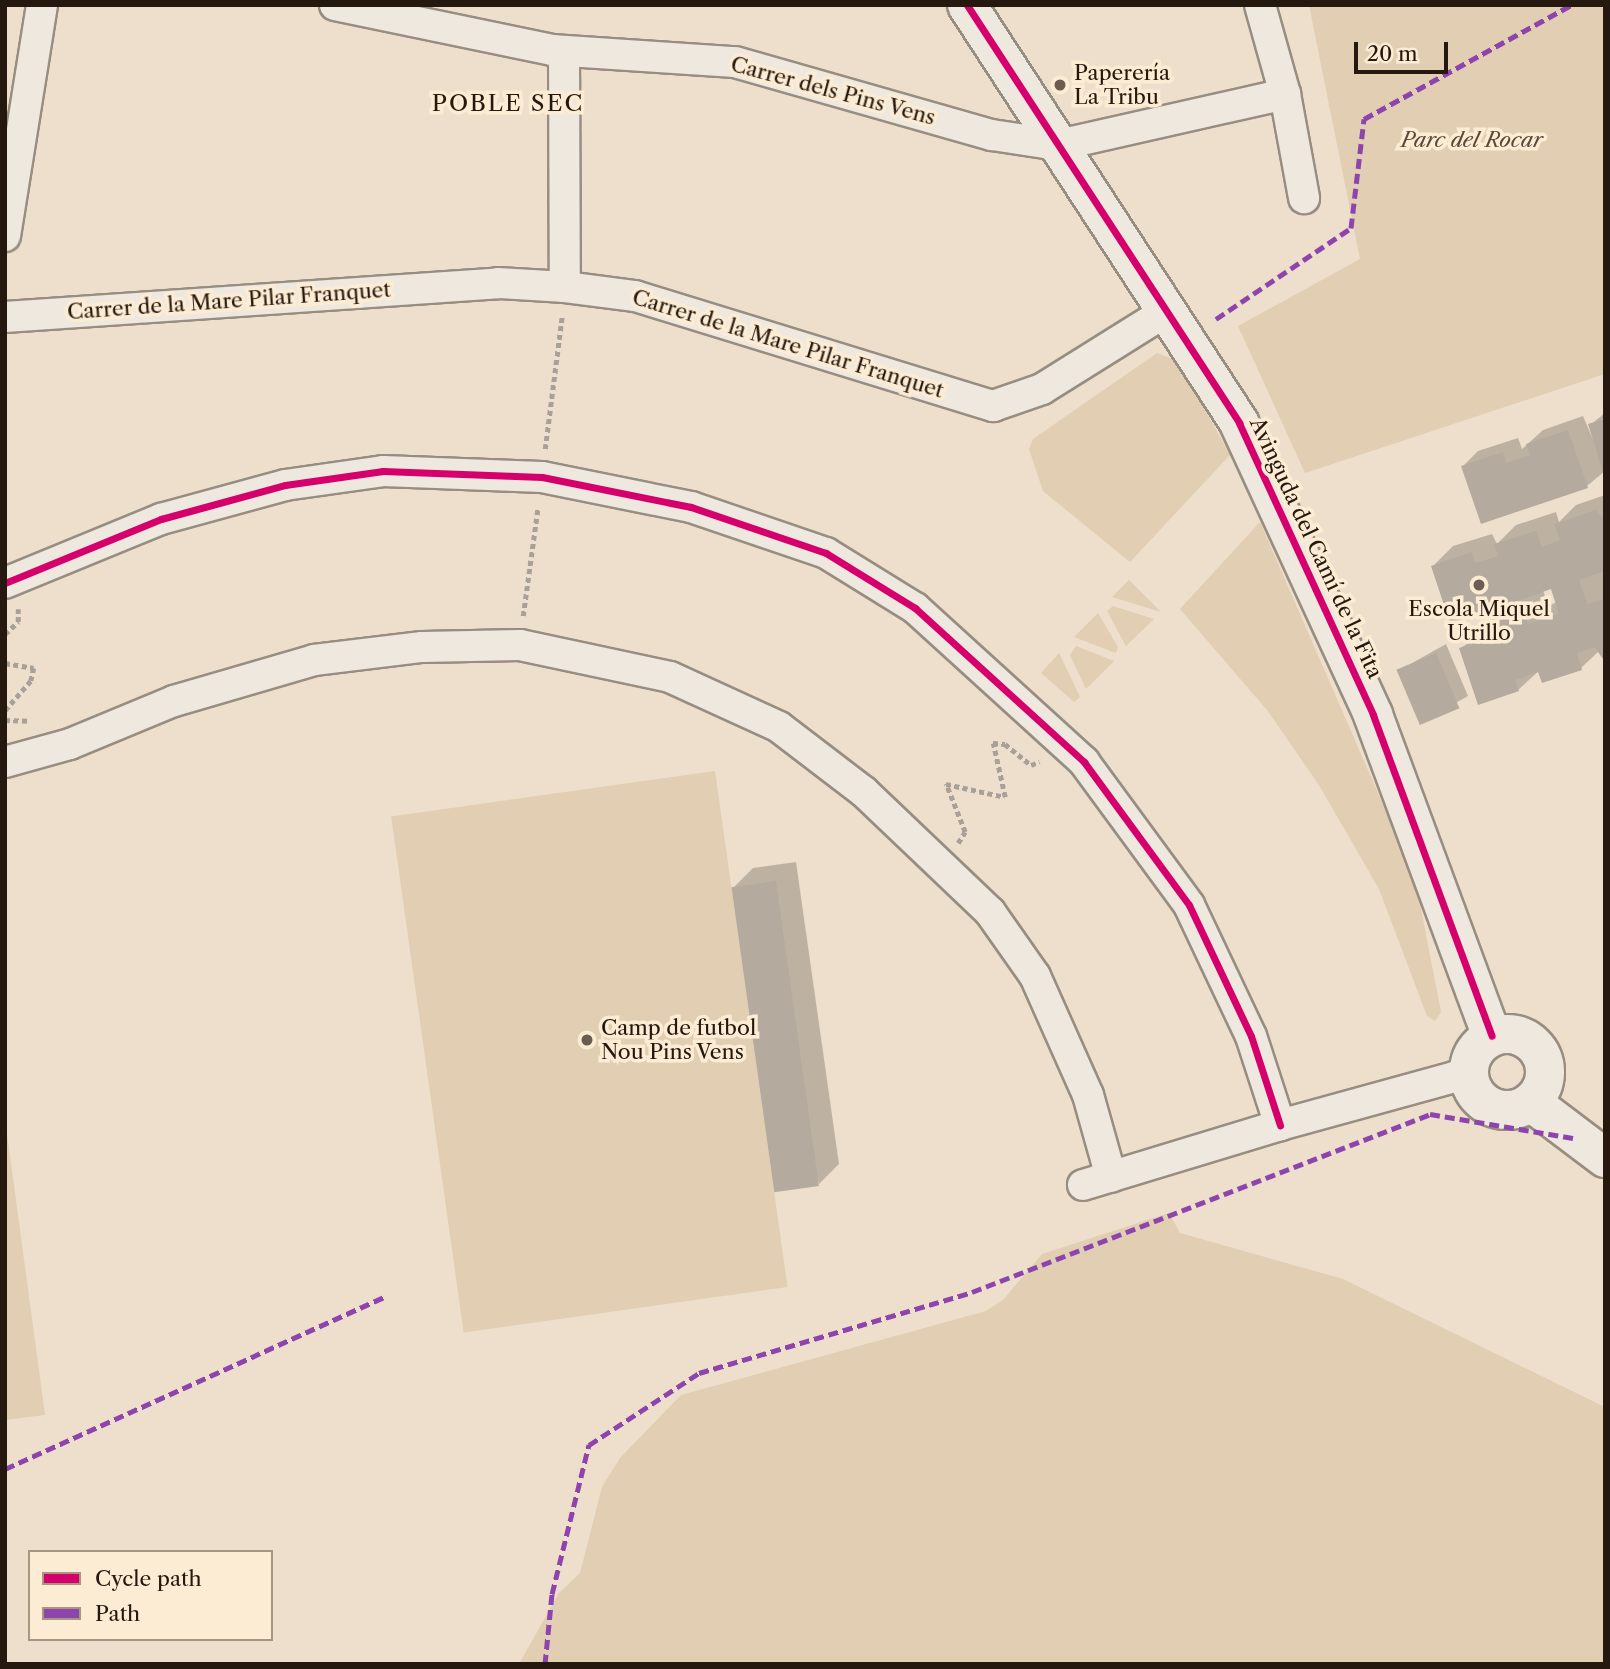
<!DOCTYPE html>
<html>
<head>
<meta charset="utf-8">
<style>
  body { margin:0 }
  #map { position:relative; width:1610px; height:1669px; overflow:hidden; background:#eddfcb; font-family:"Libre Caslon Text",serif }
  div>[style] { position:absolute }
  .green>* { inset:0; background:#e1ceb3; transform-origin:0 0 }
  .shadow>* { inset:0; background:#0003 }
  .building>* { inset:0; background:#b4aa9d; transform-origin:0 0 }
  .path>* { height:4.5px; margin-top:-2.25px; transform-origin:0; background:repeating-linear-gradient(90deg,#a7a199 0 5px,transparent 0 8.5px) }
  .roads { filter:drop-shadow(2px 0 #978d81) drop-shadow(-2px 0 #978d81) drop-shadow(0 2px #978d81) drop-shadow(0 -2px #978d81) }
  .street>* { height:30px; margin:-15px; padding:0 15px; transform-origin:15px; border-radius:15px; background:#efe8de }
  .secondary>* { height:38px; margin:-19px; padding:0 19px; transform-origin:19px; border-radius:19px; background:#efe8de }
  .secondary>.ring { margin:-19px; padding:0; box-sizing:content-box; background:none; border:38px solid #efe8de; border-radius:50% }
  .quiet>* { height:5px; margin-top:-2.5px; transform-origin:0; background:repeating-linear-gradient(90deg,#8e44ad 0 10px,transparent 0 15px) }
  .cycleway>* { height:7px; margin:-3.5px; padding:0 3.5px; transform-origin:3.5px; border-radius:3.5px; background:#d6006c }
  .dots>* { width:19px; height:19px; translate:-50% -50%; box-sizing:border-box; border:4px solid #fcecd4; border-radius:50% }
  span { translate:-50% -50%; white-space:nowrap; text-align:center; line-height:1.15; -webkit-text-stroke:7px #fcecd4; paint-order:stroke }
  .poi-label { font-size:21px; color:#25180f }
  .left { translate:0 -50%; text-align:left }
  .street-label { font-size:21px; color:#25180f }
  .park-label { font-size:21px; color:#5a4a3a; font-style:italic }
  .neighbourhood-label { font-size:23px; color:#25180f; letter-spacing:2px }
  .frame { position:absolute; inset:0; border:7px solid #25180f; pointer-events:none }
  .legend { position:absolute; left:28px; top:1550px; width:245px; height:91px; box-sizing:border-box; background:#fcecd4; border:2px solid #a69785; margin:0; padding:9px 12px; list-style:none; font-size:21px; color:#25180f }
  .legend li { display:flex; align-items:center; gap:14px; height:35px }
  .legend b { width:35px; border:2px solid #a69785 }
  .scale { position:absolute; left:1354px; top:42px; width:94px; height:32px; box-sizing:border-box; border:4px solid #25180f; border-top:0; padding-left:9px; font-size:21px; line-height:24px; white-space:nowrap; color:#25180f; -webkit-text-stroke:5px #fcecd4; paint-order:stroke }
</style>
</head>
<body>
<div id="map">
  <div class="green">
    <i style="clip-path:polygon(1309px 5px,1605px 5px,1605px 374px,1305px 473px,1238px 326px,1360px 259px)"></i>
    <i style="clip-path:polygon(1157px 353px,1178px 361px,1230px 455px,1130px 562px,1043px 491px,1029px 449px,1033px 439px)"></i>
    <i style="clip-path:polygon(1260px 522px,1415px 878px,1441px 1012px,1435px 1021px,1427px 1016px,1379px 889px,1319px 785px,1267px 710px,1180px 609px)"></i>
    <i style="clip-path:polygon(1129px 580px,1161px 612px,1112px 597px)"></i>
    <i style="clip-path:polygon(1113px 606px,1154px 619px,1126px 646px,1107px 611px)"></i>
    <i style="clip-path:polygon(1098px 613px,1118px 647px,1116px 653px,1074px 637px)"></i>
    <i style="clip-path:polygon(1076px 646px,1114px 661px,1086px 689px,1070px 655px)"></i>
    <i style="clip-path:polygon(1059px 653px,1080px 697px,1074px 702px,1041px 673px)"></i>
    <i style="left:715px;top:771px;width:521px;height:327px;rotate:82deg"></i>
    <i style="clip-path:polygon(5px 1119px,45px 1415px,5px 1420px)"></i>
    <i style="clip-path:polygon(1169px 1213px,1180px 1233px,1343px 1279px,1605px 1407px,1605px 1664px,519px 1664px,559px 1593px,580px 1573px,602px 1487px,620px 1458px,681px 1395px,986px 1311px,1003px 1300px,1042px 1254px)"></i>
  </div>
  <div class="shadow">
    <i style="clip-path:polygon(1605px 413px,1605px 471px,1587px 486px,1463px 466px,1478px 451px,1518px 438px,1522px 449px,1543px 430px,1583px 416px,1601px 458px,1590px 425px)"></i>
    <i style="clip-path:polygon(evenodd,1605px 495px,1605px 661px,1598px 652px,1581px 668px,1540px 670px,1518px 690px,1461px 648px,1494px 624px,1488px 609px,1433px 566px,1453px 546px,1492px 534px,1497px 544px,1516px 525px,1556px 512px,1559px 522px,1576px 505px,1605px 495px,1552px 587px,1557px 602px,1548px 606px,1543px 590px,1552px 587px)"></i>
    <i style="clip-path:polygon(1446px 644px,1468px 696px,1420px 723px,1398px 671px)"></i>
    <i style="clip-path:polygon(796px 862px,839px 1164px,819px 1184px,733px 888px,753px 868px)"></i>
  </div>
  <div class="building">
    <i style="clip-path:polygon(1605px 419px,1605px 475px,1604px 475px,1588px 424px)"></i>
    <i style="clip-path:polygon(1568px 430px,1588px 488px,1481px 524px,1461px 466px,1503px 452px,1506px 463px,1530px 455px,1526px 444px)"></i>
    <i style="clip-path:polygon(evenodd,1596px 510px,1605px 520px,1605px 571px,1579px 580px,1587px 604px,1605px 599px,1605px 662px,1595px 647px,1577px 653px,1582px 670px,1542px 683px,1538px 672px,1515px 680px,1519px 691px,1478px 705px,1459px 648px,1496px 636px,1487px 611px,1450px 623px,1431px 566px,1472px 552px,1475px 563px,1498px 556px,1494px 544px,1536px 531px,1542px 547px,1560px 540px,1554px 524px,1596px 510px,1551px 589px,1559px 614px,1528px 624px,1520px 600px,1551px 589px)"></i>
    <i style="left:1436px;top:653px;width:60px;height:43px;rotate:67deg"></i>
    <i style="left:776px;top:881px;width:308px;height:45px;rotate:82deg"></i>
  </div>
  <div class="path">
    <i style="left:545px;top:449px;width:134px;rotate:-82.7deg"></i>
    <i style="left:523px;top:616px;width:110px;rotate:-82.2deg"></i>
    <i style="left:5px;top:634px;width:18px;rotate:-43deg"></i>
    <i style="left:18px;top:622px;width:13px;rotate:-90deg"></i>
    <i style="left:5px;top:663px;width:29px;rotate:10deg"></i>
    <i style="left:34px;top:668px;width:13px;rotate:103deg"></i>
    <i style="left:31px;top:681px;width:40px;rotate:131deg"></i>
    <i style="left:5px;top:720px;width:24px;rotate:2deg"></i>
    <i style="left:958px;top:843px;width:13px;rotate:-58deg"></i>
    <i style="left:965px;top:832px;width:52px;rotate:-111.6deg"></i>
    <i style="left:946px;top:784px;width:60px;rotate:12.4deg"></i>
    <i style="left:1005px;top:797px;width:55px;rotate:-102.5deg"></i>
    <i style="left:993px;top:743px;width:12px;rotate:5deg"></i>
    <i style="left:1005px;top:744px;width:33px;rotate:39deg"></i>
    <i style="left:1031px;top:765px;width:9px;rotate:-21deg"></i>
  </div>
  <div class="roads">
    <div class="street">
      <i style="left:335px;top:5px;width:222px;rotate:11.7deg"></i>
      <i style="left:552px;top:50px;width:183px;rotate:3.8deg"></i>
      <i style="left:735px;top:62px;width:267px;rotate:15.9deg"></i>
      <i style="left:992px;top:135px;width:68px;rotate:8.5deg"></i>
      <i style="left:1059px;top:145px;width:232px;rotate:-12.7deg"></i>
      <i style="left:1260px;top:5px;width:92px;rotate:74.3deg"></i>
      <i style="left:1285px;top:94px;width:106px;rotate:79.6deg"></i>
      <i style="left:564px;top:51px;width:236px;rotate:89.8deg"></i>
      <i style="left:5px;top:236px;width:234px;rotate:-80.9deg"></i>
      <i style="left:5px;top:317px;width:494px;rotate:-3.9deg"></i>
      <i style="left:498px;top:283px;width:67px;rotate:3.4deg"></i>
      <i style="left:565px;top:287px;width:71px;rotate:7.3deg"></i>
      <i style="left:635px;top:296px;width:375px;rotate:17.1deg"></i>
      <i style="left:993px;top:406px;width:52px;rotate:-19.1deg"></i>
      <i style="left:1042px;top:389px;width:147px;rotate:-32deg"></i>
      <i style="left:5px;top:583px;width:169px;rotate:-22.3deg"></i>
      <i style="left:161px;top:519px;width:129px;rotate:-15.3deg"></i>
      <i style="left:285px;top:485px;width:99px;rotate:-8.1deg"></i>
      <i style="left:383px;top:471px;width:159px;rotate:2.2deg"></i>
      <i style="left:542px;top:477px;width:152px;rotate:11.4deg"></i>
      <i style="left:691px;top:507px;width:143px;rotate:18.8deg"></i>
      <i style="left:826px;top:553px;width:105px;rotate:31.7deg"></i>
      <i style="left:915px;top:608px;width:229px;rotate:42.3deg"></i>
      <i style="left:1084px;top:762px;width:177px;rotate:53.7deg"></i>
      <i style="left:1189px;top:905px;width:145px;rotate:64.7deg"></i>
      <i style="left:1251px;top:1036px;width:94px;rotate:72deg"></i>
      <i style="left:5px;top:762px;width:67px;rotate:-15.5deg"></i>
      <i style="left:70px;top:744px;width:113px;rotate:-22.5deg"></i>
      <i style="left:174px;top:701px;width:146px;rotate:-16.3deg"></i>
      <i style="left:314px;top:660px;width:109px;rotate:-6.9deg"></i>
      <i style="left:422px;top:647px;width:98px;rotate:-1.2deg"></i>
      <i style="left:520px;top:645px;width:153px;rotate:12deg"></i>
      <i style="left:670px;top:677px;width:120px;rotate:24.6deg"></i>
      <i style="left:779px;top:727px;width:107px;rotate:37.4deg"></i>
      <i style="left:864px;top:792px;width:174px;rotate:43.6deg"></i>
      <i style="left:990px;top:912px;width:78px;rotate:54.9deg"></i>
      <i style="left:1035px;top:976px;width:130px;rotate:66deg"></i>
      <i style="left:1088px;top:1095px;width:85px;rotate:74.3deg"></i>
      <i style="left:1083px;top:1185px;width:206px;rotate:-16.9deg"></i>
      <i style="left:1280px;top:1125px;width:180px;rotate:-15.4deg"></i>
      <i style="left:1454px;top:1077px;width:14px;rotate:8deg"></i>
    </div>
    <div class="secondary">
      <i style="left:967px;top:5px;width:499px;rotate:56.9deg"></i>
      <i style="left:1239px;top:423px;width:321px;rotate:65.3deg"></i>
      <i style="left:1373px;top:715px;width:342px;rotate:69.7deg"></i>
      <i class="ring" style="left:1469px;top:1034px;width:38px;height:38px"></i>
      <i style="left:1531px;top:1102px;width:93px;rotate:37.1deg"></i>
    </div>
  </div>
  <div class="quiet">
    <i style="left:1216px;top:319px;width:163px;rotate:-34deg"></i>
    <i style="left:1351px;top:228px;width:110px;rotate:-83.2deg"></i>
    <i style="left:1364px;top:119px;width:236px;rotate:-28.8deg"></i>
    <i style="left:5px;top:1469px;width:416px;rotate:-24.4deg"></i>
    <i style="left:545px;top:1664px;width:70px;rotate:-84.3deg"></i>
    <i style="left:552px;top:1594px;width:154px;rotate:-76.1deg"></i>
    <i style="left:589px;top:1445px;width:131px;rotate:-33.2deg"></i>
    <i style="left:699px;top:1373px;width:285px;rotate:-16.5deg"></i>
    <i style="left:972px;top:1292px;width:491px;rotate:-21.2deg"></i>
    <i style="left:1430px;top:1114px;width:145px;rotate:9.5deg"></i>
  </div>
  <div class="cycleway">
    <i style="left:967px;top:5px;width:499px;rotate:56.9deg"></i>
    <i style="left:1239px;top:423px;width:321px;rotate:65.3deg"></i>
    <i style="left:1373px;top:715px;width:342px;rotate:69.7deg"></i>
    <i style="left:5px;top:583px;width:169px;rotate:-22.3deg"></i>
    <i style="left:161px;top:519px;width:129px;rotate:-15.3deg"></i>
    <i style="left:285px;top:485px;width:99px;rotate:-8.1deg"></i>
    <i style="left:383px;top:471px;width:159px;rotate:2.2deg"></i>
    <i style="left:542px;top:477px;width:152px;rotate:11.4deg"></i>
    <i style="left:691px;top:507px;width:143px;rotate:18.8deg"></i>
    <i style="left:826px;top:553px;width:105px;rotate:31.7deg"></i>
    <i style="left:915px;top:608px;width:229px;rotate:42.3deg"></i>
    <i style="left:1084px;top:762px;width:177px;rotate:53.7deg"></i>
    <i style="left:1189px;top:905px;width:145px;rotate:64.7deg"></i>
    <i style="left:1251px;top:1036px;width:94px;rotate:72deg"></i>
  </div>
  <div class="dots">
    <i style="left:1060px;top:85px;background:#6b5e51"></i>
    <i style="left:1479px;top:585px;background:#6b5e51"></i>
    <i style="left:587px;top:1040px;background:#6b5e51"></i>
  </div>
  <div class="poi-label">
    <span class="left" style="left:1074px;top:85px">Paperería<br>La Tribu</span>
    <span style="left:1479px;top:621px">Escola Miquel<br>Utrillo</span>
    <span class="left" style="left:601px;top:1040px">Camp de futbol<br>Nou Pins Vens</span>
  </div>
  <div class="street-label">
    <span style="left:833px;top:91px;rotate:15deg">Carrer dels Pins Vens</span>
    <span style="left:229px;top:301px;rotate:-4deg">Carrer de la Mare Pilar Franquet</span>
    <span style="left:788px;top:344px;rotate:17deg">Carrer de la Mare Pilar Franquet</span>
    <span style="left:1316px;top:548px;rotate:65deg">Avinguda del Camí de la Fita</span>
  </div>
  <div class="park-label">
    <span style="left:1472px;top:140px">Parc del Rocar</span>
  </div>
  <div class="neighbourhood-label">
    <span style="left:508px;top:103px">POBLE SEC</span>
  </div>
  <div class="frame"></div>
  <ul class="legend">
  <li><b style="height:9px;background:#d6006c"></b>Cycle path</li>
  <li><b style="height:9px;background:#8e44ad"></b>Path</li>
  </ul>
  <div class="scale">20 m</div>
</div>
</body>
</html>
